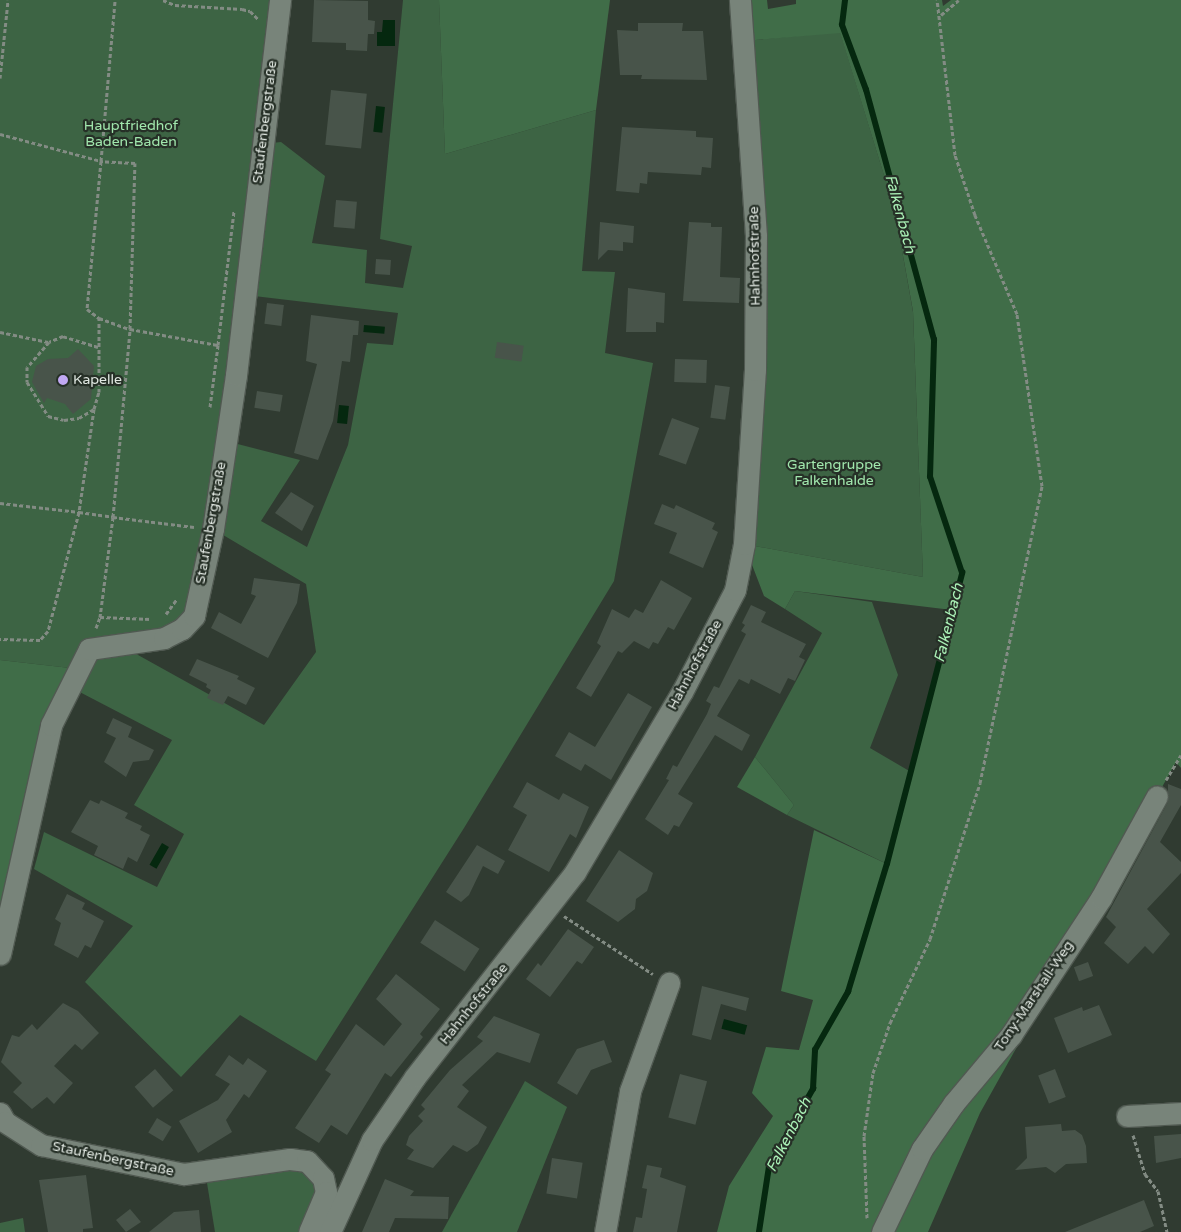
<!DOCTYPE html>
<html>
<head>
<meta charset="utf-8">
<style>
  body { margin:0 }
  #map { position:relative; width:1181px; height:1232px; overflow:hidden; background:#303b31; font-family:"Varela Round",sans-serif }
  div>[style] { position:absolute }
  .green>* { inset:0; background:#3d6444 }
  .forest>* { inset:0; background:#406d48 }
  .water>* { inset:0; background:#05280f; transform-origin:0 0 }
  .stream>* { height:5.5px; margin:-2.75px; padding:0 2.75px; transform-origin:2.75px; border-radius:2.75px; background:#05280f }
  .building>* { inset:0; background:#48544a; transform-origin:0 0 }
  .path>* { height:3px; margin-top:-1.5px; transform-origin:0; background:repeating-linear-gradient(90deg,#838c84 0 4px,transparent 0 6.5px) }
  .roads { filter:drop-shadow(1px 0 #505951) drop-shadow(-1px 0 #505951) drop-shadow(0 1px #505951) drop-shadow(0 -1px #505951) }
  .minor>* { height:21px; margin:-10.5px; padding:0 10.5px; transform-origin:10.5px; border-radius:10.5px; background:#78847a }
  .dots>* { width:14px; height:14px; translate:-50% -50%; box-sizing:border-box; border:2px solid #263027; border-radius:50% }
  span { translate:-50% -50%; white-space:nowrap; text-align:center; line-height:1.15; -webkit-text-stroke:4.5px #263027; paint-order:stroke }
  .street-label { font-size:14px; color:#e0e7e1 }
  .park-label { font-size:14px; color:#a1e7ad }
  .poi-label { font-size:14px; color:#e0e7e1 }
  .left { translate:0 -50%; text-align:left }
  .water-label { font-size:15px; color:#abf2b7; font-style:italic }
</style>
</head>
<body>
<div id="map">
  <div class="green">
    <i style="clip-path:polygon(evenodd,0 0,280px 0,226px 441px,300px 460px,261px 521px,307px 547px,348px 445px,367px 343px,393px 345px,398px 313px,253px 296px,272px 143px,281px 142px,325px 176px,312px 243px,367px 250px,365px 283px,403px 288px,412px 246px,380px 239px,403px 0,439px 0,445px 154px,596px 110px,582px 271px,615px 272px,605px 353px,653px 363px,614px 581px,464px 828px,316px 1061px,240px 1015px,181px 1077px,85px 982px,133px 926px,34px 869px,44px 832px,157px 887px,184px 834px,134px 805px,172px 740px,70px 687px,79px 669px,0 660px,0 0,213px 529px,306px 584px,316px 652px,264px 725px,120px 645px,194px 616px,213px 529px)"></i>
    <i style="clip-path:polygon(840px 32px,895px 211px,913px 312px,923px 577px,744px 544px,755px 370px,744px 41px)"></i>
    <i style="clip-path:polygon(795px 591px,872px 602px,898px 675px,870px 748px,911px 772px,887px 864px,787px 815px,794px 805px,755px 757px,822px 633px,785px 609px)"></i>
    <i style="clip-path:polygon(525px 1081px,567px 1107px,517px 1232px,442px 1232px)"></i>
    <i style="clip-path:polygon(290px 1159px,323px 1178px,309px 1232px,215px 1232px,206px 1177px)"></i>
    <i style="clip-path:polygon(23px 1218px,25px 1232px,0 1232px,0 1223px)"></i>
  </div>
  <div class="forest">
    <i style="clip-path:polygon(439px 0,610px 0,596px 110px,445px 154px)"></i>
    <i style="clip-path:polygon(740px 0,767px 0,768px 9px,796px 4px,796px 0,942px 0,943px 6px,951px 0,1181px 0,1181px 768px,1176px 762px,980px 1113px,928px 1232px,717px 1232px,729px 1186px,773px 1116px,752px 1093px,766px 1047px,799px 1050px,813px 1000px,781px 991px,814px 830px,887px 864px,952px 610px,795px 591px,785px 609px,764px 596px,744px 544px,923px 577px,913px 311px,895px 211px,840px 33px,744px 41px)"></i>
    <i style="clip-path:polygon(0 660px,79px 669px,51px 725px,0 964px)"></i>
    <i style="clip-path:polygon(755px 757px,794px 805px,787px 815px,737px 787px)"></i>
  </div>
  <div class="water">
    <i style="clip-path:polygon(383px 20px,395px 20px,395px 46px,377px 46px,377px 32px,382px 32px)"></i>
    <i style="left:376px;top:106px;width:9px;height:26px;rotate:6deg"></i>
    <i style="left:364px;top:325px;width:21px;height:7px;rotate:5deg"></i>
    <i style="left:339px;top:405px;width:10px;height:18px;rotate:6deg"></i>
    <i style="left:162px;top:843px;width:8px;height:25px;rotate:30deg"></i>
    <i style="left:724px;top:1019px;width:24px;height:10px;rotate:15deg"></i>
  </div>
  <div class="stream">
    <i style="left:759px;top:1232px;width:66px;rotate:-81.3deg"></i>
    <i style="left:769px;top:1167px;width:90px;rotate:-60.6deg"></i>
    <i style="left:813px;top:1089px;width:39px;rotate:-87deg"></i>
    <i style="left:815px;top:1050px;width:67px;rotate:-60.4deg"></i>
    <i style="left:848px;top:992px;width:134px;rotate:-73.1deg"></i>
    <i style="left:887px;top:864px;width:301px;rotate:-75.5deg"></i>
    <i style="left:962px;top:573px;width:101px;rotate:-108.4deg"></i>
    <i style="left:930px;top:477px;width:137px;rotate:-88.3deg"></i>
    <i style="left:934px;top:340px;width:259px;rotate:-105.2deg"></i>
    <i style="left:866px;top:90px;width:69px;rotate:-110.3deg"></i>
    <i style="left:842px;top:25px;width:25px;rotate:-83deg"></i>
  </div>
  <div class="building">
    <i style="clip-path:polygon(314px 0,368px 1px,368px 20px,375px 21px,374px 34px,368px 34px,367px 51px,346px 50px,346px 43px,312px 42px)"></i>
    <i style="clip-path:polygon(638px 23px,683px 23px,682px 31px,703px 31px,707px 80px,641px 79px,642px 75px,620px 75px,617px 30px,638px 31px)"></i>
    <i style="left:331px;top:90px;width:36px;height:55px;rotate:6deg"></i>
    <i style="clip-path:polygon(622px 127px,696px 131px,696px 137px,713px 138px,711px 168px,702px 167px,701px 175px,648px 172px,647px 184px,640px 183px,639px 193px,616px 191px)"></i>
    <i style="left:336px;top:200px;width:21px;height:27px;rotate:5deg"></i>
    <i style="clip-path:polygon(600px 222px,634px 226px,633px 243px,623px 242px,623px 251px,608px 250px,598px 260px)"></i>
    <i style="clip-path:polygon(689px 222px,711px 223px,711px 227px,722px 227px,720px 277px,740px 278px,739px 303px,683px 301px)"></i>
    <i style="left:376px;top:259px;width:15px;height:15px;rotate:4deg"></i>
    <i style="clip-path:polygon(628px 288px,665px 293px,664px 323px,656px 322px,656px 332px,626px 332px)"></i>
    <i style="left:267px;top:303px;width:17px;height:21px;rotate:7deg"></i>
    <i style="clip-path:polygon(311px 315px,359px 321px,358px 335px,353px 335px,350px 362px,342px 361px,333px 421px,318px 460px,294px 453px,317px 364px,306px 361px)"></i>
    <i style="left:497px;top:342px;width:27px;height:16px;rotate:8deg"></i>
    <i style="clip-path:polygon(78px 349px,94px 366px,91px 399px,73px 414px,65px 404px,47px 398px,44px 403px,32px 382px,36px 366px,48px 359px,68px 358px)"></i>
    <i style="left:675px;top:359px;width:32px;height:23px;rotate:2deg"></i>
    <i style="left:715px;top:385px;width:15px;height:33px;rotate:8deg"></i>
    <i style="left:257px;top:391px;width:26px;height:17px;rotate:9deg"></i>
    <i style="left:672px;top:418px;width:29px;height:39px;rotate:20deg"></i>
    <i style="clip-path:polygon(291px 492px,314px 506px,302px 531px,275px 513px)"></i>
    <i style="clip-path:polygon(662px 504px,674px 509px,676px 505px,715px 523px,712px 529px,718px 532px,703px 568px,669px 553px,677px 533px,654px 524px)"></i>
    <i style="clip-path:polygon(254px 578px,300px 584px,297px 603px,268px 658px,211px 628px,219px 612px,241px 624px,256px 596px,251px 594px)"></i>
    <i style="clip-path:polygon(661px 580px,692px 598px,674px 630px,668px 627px,658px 644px,653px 642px,649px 649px,634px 641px,622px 653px,618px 651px,591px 697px,576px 688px,601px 646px,597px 643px,612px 609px,629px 618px,635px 609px,643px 613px)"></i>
    <i style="clip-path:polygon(751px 605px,766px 612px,761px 622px,806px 644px,799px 657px,805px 660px,795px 681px,788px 678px,780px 694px,751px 679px,749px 684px,739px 679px,717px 716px,750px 735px,742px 751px,715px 735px,678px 794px,693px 803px,679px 827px,674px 825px,668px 835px,645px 819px,669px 780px,666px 779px,673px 765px,677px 767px,707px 714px,711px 704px,706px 701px,714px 686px,719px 688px,746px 634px,741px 631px,745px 625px,742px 623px)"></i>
    <i style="clip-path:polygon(197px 659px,239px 676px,237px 679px,255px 688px,246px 705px,228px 696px,223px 705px,207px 698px,211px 690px,206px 687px,207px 684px,189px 675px)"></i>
    <i style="clip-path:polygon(628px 693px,652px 707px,611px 780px,585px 764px,581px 771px,555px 756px,569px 732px,595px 747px)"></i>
    <i style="clip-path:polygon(113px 718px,132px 727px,128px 737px,154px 750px,149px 760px,133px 762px,126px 777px,104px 762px,116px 738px,106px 733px)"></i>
    <i style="clip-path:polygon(527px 782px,559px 800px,563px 793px,589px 807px,576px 838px,570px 834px,549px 872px,508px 850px,527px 815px,513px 807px)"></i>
    <i style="clip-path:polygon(1168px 784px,1181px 789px,1181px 805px,1160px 842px,1181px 862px,1181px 873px,1147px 909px,1170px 934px,1153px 954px,1145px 946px,1128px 964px,1104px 943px,1116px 927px,1106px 917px,1168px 802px)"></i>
    <i style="clip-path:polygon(90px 800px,99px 804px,101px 800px,128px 813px,125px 818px,142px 826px,140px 830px,150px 835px,137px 862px,128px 857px,123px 869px,94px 855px,98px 846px,71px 832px)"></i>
    <i style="clip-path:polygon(477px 845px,505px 861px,498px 874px,483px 866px,469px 895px,461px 902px,446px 892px)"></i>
    <i style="clip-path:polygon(619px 850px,653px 873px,647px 891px,636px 899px,635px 909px,618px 922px,586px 901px)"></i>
    <i style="clip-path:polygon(67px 894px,85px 903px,82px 909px,104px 921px,91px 948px,85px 945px,78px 958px,54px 945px,61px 923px,55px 919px)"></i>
    <i style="left:435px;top:920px;width:53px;height:27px;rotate:33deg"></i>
    <i style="clip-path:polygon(568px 929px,594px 947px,582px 964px,577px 961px,550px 997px,526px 979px,538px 963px,541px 966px)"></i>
    <i style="left:1088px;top:962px;width:15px;height:15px;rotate:70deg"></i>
    <i style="clip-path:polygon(396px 974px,440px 1009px,420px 1034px,423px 1037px,391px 1077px,385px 1073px,347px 1135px,331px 1125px,319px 1143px,295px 1128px,331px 1074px,325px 1070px,356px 1024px,384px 1046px,402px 1024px,376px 999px)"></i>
    <i style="clip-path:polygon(702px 986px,749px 998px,746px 1011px,721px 1004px,711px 1040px,692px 1035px)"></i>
    <i style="clip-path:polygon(63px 1003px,78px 1011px,99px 1033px,82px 1050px,75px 1044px,54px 1066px,73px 1083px,54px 1104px,47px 1097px,32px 1109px,13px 1092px,22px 1083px,1px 1062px,12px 1035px,19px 1037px,32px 1024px,37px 1030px)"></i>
    <i style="clip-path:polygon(1099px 1005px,1112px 1035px,1068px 1053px,1054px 1018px,1082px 1007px,1083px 1011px)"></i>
    <i style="clip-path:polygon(494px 1016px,540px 1034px,530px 1063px,497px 1052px,462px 1085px,469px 1091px,457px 1107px,487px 1127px,478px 1144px,467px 1152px,453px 1145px,433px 1168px,407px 1159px,414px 1150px,406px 1145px,409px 1136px,423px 1121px,418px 1116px,425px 1109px,421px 1105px,450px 1070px,483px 1041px,477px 1037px)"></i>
    <i style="clip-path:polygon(604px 1040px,612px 1062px,591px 1070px,577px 1095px,557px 1083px,577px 1049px)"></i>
    <i style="clip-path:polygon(229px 1055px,243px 1065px,248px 1058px,267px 1071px,249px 1098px,244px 1094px,226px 1120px,232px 1132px,198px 1153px,179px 1121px,218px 1100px,230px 1084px,215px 1075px)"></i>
    <i style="left:155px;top:1069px;width:28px;height:27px;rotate:49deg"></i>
    <i style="left:1055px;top:1069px;width:30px;height:18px;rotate:69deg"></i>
    <i style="left:680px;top:1074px;width:28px;height:45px;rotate:15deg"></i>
    <i style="left:157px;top:1118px;width:17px;height:17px;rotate:31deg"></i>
    <i style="clip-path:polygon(1061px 1124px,1062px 1131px,1075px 1130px,1082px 1135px,1086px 1146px,1087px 1163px,1066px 1164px,1055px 1173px,1046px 1167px,1015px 1170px,1027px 1158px,1025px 1127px)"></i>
    <i style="clip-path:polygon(1181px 1134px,1181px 1158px,1156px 1163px,1154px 1136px)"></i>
    <i style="left:552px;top:1158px;width:31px;height:36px;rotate:9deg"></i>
    <i style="clip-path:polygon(647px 1165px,662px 1168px,660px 1177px,686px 1186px,677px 1232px,633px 1232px,636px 1217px,642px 1218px,647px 1189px,642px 1188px)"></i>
    <i style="clip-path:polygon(86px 1175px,93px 1228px,83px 1229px,83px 1232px,48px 1232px,39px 1180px)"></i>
    <i style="clip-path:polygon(385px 1179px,414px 1191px,410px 1196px,449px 1197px,448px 1219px,395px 1218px,389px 1232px,362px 1232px)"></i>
    <i style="clip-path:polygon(1144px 1200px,1154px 1226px,1140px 1232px,1065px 1232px)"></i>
    <i style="clip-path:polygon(130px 1209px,141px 1222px,126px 1232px,116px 1220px)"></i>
    <i style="clip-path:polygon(199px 1210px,201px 1232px,149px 1232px,174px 1212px)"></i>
  </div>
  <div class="path">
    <i style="left:163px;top:0;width:13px;rotate:23deg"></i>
    <i style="left:175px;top:5px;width:67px;rotate:3.4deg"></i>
    <i style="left:242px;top:9px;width:8px;rotate:14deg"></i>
    <i style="left:250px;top:11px;width:11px;rotate:45deg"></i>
    <i style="left:941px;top:15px;width:23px;rotate:-40deg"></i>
    <i style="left:0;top:78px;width:78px;rotate:-84.1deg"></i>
    <i style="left:0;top:134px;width:105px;rotate:15deg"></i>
    <i style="left:101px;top:161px;width:162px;rotate:-85deg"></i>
    <i style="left:0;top:332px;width:49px;rotate:11.8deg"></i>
    <i style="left:98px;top:347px;width:37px;rotate:-163deg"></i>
    <i style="left:63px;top:336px;width:15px;rotate:157deg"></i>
    <i style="left:49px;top:342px;width:33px;rotate:131deg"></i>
    <i style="left:27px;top:367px;width:15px;rotate:90deg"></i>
    <i style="left:27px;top:382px;width:40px;rotate:58deg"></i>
    <i style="left:48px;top:416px;width:16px;rotate:14deg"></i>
    <i style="left:64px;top:420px;width:15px;rotate:-8deg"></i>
    <i style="left:79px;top:418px;width:17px;rotate:-31deg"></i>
    <i style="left:94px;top:409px;width:18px;rotate:-74deg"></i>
    <i style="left:99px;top:392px;width:74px;rotate:-90deg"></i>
    <i style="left:210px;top:407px;width:63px;rotate:-82.6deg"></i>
    <i style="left:94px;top:409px;width:104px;rotate:98.3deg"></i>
    <i style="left:79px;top:512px;width:34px;rotate:8deg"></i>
    <i style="left:113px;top:517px;width:101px;rotate:97.4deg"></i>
    <i style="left:100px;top:617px;width:51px;rotate:2.2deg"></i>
    <i style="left:0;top:503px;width:80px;rotate:6.5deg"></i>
    <i style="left:79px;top:512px;width:123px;rotate:104.6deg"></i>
    <i style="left:48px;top:631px;width:12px;rotate:132deg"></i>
    <i style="left:40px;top:640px;width:40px;rotate:-178.6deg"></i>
    <i style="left:194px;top:527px;width:82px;rotate:-173deg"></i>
    <i style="left:113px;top:517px;width:189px;rotate:-84.8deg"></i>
    <i style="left:130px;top:329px;width:166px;rotate:-88.3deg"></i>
    <i style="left:135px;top:163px;width:34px;rotate:-177deg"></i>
    <i style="left:101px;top:161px;width:149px;rotate:95.4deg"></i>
    <i style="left:87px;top:309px;width:15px;rotate:37deg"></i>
    <i style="left:99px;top:318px;width:33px;rotate:20deg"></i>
    <i style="left:130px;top:329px;width:89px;rotate:10.3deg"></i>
    <i style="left:218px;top:345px;width:135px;rotate:-83.2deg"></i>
    <i style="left:166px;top:614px;width:19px;rotate:-54deg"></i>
    <i style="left:96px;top:628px;width:12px;rotate:-70deg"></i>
    <i style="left:1166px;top:780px;width:29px;rotate:-59deg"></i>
    <i style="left:564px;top:916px;width:106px;rotate:33.1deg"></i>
    <i style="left:1133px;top:1135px;width:41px;rotate:72.9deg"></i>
    <i style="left:1145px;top:1174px;width:21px;rotate:53deg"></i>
    <i style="left:1158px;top:1191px;width:42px;rotate:77.6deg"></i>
    <i style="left:867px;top:1218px;width:82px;rotate:-92.1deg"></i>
    <i style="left:864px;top:1136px;width:64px;rotate:-81.9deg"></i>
    <i style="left:873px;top:1073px;width:53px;rotate:-71.2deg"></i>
    <i style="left:890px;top:1023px;width:93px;rotate:-64.5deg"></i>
    <i style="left:930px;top:939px;width:164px;rotate:-72.2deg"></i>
    <i style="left:980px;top:783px;width:303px;rotate:-78.2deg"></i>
    <i style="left:1042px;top:486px;width:174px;rotate:-98.3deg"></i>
    <i style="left:1017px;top:314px;width:108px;rotate:-113deg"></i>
    <i style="left:975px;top:215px;width:63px;rotate:-108.4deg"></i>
    <i style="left:955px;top:155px;width:156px;rotate:-96.6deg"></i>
  </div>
  <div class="roads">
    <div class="minor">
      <i style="left:0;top:954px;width:235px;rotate:-77.4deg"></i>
      <i style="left:51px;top:725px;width:85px;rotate:-63.4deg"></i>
      <i style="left:89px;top:649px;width:76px;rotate:-8.3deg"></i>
      <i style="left:164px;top:638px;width:20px;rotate:-27deg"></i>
      <i style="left:182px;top:629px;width:18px;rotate:-47deg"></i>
      <i style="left:194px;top:616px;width:89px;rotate:-77.7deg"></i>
      <i style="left:213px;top:529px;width:156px;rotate:-81.5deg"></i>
      <i style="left:236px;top:375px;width:378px;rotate:-83.3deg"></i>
      <i style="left:0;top:1113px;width:10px;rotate:61deg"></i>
      <i style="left:5px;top:1122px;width:43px;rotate:32.6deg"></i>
      <i style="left:41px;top:1145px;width:146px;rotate:11.5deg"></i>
      <i style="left:184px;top:1174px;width:107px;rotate:-8.1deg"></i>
      <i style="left:290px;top:1159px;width:17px;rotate:7deg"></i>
      <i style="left:307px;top:1161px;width:23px;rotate:47deg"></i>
      <i style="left:323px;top:1178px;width:14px;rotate:78deg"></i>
      <i style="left:326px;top:1192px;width:43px;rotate:113deg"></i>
      <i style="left:1127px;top:1116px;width:54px;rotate:-3.2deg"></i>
      <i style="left:330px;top:1232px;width:101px;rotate:-65.5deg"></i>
      <i style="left:372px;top:1140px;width:76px;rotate:-55.7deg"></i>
      <i style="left:415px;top:1077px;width:260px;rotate:-52deg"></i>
      <i style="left:575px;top:872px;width:209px;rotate:-59.3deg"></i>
      <i style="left:682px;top:692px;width:115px;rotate:-62.5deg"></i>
      <i style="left:735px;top:590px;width:47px;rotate:-78.9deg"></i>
      <i style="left:744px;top:544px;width:174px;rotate:-86.4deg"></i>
      <i style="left:755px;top:370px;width:134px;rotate:-89.6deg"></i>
      <i style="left:756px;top:236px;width:237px;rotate:-93.9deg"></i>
      <i style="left:605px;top:1232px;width:143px;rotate:-79.9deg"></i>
      <i style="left:630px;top:1091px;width:115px;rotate:-70.1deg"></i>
      <i style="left:882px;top:1232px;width:92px;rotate:-64.3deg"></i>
      <i style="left:922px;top:1149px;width:56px;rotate:-55.2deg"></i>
      <i style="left:954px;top:1103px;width:89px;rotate:-50deg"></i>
      <i style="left:1011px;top:1035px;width:164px;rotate:-56.7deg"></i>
      <i style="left:1101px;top:898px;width:116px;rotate:-61.2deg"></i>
    </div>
  </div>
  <div class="dots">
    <i style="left:63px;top:380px;background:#c1a8f3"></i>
  </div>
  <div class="street-label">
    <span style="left:265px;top:122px;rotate:-83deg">Staufenbergstraße</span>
    <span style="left:755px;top:256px;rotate:-91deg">Hahnhofstraße</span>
    <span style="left:211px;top:523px;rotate:-80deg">Staufenbergstraße</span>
    <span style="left:695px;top:665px;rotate:-62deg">Hahnhofstraße</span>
    <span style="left:1034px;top:996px;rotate:-56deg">Tony-Marshall-Weg</span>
    <span style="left:474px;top:1004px;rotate:-51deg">Hahnhofstraße</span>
    <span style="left:113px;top:1159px;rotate:12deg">Staufenbergstraße</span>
  </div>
  <div class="park-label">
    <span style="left:131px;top:134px">Hauptfriedhof<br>Baden-Baden</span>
    <span style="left:834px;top:473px">Gartengruppe<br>Falkenhalde</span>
  </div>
  <div class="poi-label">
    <span class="left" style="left:73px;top:380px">Kapelle</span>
  </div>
  <div class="water-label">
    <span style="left:900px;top:214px;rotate:75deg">Falkenbach</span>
    <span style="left:949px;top:623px;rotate:-76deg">Falkenbach</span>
    <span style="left:789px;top:1135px;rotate:-63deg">Falkenbach</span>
  </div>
</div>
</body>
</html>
